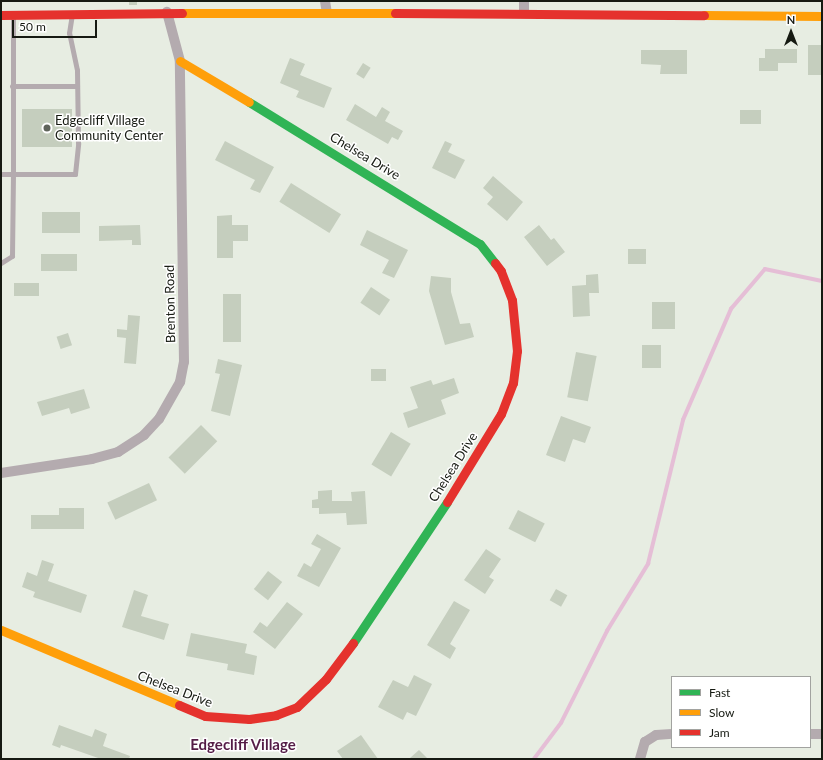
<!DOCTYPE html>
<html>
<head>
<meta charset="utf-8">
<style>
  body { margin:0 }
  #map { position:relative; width:823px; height:760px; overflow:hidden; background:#e7ede2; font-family:Lato,sans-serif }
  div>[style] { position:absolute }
  .stream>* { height:3.5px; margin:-1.75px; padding:0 1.75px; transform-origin:1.75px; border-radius:1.75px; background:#e5bed6 }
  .building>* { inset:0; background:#c5cebe; transform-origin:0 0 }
  .lane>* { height:5px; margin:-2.5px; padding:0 2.5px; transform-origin:2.5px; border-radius:2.5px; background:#b4abaf }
  .street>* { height:10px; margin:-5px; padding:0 5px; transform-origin:5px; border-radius:5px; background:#b4abaf }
  .fast>* { height:9px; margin:-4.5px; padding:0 4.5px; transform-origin:4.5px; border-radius:4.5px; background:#30b455 }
  .slow>* { height:9px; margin:-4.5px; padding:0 4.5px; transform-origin:4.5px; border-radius:4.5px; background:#ff9f0a }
  .jam>* { height:9px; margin:-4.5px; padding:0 4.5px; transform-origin:4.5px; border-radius:4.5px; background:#e5322d }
  .dots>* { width:11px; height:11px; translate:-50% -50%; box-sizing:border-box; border:2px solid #fff; border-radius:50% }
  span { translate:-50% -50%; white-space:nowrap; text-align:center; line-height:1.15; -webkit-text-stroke:3px #fff; paint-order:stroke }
  .poi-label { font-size:13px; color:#161a12 }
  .left { translate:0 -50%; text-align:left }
  .street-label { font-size:13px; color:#161a12 }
  .quarter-label { font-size:15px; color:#541c46; font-weight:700 }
  .frame { position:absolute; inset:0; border:2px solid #161a12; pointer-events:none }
  .legend { position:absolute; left:671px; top:676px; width:140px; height:72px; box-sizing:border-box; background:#fff; border:1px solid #a2a3a0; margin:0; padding:5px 7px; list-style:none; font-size:12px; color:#161a12 }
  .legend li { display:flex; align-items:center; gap:8px; height:20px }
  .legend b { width:20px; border:1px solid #a2a3a0 }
  .north { position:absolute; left:771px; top:12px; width:40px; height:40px; -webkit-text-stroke:3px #fff; paint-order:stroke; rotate:0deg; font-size:11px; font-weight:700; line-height:16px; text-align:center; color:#161a12 }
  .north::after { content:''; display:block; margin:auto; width:14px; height:18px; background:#161a12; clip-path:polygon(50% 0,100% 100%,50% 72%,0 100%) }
  .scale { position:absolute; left:12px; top:20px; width:85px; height:18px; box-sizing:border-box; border:2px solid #161a12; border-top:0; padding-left:5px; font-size:12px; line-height:14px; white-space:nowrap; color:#161a12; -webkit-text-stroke:3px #fff; paint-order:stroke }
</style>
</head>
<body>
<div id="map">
  <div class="stream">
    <i style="left:534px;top:759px;width:45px;rotate:-53.1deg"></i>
    <i style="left:561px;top:723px;width:103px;rotate:-63.4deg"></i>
    <i style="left:607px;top:631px;width:79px;rotate:-58.5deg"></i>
    <i style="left:648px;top:564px;width:148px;rotate:-76.3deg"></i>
    <i style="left:683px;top:420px;width:121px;rotate:-66.6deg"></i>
    <i style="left:731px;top:309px;width:52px;rotate:-49.6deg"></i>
    <i style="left:765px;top:269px;width:58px;rotate:11.9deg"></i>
  </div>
  <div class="building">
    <i style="left:129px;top:1px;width:8px;height:4px"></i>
    <i style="left:808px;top:45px;width:14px;height:30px"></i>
    <i style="clip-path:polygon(765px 49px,797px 49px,797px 63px,778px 63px,778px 71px,759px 71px,759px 58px,765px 58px)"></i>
    <i style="clip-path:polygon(641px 50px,687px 50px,687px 74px,660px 74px,661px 65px,641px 64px)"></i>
    <i style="clip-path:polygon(290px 58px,305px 64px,300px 75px,332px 88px,324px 108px,296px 97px,299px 91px,280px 83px)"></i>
    <i style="left:363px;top:63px;width:9px;height:13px;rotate:32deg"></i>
    <i style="clip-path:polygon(355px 104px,376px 117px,382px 107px,390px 112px,385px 121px,403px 131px,398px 140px,392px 137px,388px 144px,346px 120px)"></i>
    <i style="left:22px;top:109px;width:50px;height:38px"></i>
    <i style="left:740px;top:110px;width:21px;height:14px"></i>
    <i style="clip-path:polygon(225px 141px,274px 167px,260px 193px,250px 189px,255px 180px,215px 160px)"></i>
    <i style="clip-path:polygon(445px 141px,452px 144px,448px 152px,465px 160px,455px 179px,432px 168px)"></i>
    <i style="clip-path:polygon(493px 176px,523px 202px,507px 221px,487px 204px,493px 197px,483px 188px)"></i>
    <i style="left:291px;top:183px;width:59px;height:22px;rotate:32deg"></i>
    <i style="left:42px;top:212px;width:38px;height:21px"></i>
    <i style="clip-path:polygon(232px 215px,232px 225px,248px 225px,248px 241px,233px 241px,233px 258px,217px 258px,217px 216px)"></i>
    <i style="clip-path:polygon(140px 225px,141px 245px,132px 245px,132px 240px,99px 241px,99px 226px)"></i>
    <i style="clip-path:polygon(539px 225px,551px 240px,554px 238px,565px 252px,547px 266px,524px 237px)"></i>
    <i style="clip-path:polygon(367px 230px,408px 250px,394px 278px,382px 273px,389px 260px,360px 245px)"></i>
    <i style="left:628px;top:249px;width:18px;height:15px"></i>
    <i style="left:41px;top:254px;width:36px;height:17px"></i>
    <i style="clip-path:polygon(598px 274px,599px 293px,589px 293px,590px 316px,573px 317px,572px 286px,586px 285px,586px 275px)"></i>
    <i style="clip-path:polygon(431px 276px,451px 278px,451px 292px,460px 324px,470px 323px,474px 337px,445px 345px,429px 291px)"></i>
    <i style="left:14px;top:283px;width:25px;height:13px"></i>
    <i style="left:371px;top:287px;width:23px;height:19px;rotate:34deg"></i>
    <i style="left:223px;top:294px;width:18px;height:48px"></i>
    <i style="left:652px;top:302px;width:23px;height:27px"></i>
    <i style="clip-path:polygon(128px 315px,140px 316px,136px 364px,124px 363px,126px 338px,117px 337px,117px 329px,127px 330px)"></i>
    <i style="left:68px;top:333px;width:13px;height:12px;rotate:72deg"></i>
    <i style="left:642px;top:345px;width:19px;height:23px"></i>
    <i style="left:576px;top:352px;width:21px;height:46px;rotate:11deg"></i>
    <i style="clip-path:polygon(218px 359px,242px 365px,230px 416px,211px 411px,220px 374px,215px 373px)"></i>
    <i style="left:371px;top:369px;width:15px;height:12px"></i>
    <i style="clip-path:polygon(454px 378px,459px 393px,441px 400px,446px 414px,408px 428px,403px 413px,418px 408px,410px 387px,431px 380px,433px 385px)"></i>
    <i style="clip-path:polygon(84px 389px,90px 408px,71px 414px,69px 408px,42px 416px,37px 402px)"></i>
    <i style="clip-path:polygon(561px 416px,591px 427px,585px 443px,573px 439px,565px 462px,546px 455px)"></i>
    <i style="left:201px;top:425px;width:23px;height:46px;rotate:45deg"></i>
    <i style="left:391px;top:432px;width:23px;height:38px;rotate:31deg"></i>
    <i style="left:149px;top:483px;width:19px;height:46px;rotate:65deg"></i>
    <i style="clip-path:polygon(332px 490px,332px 501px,352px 501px,351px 492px,365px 491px,367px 524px,347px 525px,346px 513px,319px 514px,319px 508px,312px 508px,312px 500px,318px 499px,318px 491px)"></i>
    <i style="clip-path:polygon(59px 508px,84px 508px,84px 529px,31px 529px,31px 515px,59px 515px)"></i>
    <i style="left:518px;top:510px;width:30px;height:21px;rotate:27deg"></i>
    <i style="clip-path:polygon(317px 534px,341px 548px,319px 587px,297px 576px,304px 563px,311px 567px,321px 549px,311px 544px)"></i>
    <i style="clip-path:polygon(486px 549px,501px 559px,489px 577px,494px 580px,485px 594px,464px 580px)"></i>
    <i style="clip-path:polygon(42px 560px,54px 564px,48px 581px,87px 595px,81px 613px,33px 597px,35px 592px,22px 587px,27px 572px,37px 576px)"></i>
    <i style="left:268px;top:571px;width:18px;height:23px;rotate:38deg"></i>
    <i style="left:556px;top:589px;width:13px;height:13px;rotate:29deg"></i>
    <i style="clip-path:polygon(134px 590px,148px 595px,141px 616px,169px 624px,164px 640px,122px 627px)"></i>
    <i style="clip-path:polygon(454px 601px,470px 610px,450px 644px,456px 648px,450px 659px,427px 645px)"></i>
    <i style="clip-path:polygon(287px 602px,303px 614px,275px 649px,253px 632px,260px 622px,267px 627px)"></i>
    <i style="clip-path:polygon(191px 633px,247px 644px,245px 653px,257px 656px,254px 675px,227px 670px,228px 664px,186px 656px)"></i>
    <i style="clip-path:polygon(414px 675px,432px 684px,416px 716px,407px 712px,403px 720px,378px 707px,393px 680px,408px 687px)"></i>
    <i style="clip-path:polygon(59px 725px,92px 737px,95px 729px,107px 734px,103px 746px,130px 756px,129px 759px,101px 759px,61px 745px,60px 748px,52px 745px)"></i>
    <i style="clip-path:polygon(361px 735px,378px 759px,343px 759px,337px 751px)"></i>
    <i style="clip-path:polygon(419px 750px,428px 759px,410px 758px)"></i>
  </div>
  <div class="lane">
    <i style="left:13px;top:15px;width:159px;rotate:90deg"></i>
    <i style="left:13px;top:174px;width:62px"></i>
    <i style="left:75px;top:174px;width:31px;rotate:-84deg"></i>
    <i style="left:78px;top:143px;width:73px;rotate:-90.8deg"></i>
    <i style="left:77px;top:70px;width:38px;rotate:-102deg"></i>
    <i style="left:69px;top:33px;width:18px;rotate:-81deg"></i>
    <i style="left:12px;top:86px;width:65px"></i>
    <i style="left:1px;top:174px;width:12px"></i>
    <i style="left:13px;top:174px;width:82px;rotate:90.7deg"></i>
    <i style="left:12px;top:256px;width:13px;rotate:148deg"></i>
  </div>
  <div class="street">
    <i style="left:325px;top:1px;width:12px;rotate:81deg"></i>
    <i style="left:524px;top:1px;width:11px;rotate:90deg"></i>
    <i style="left:1px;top:473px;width:92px;rotate:-8.7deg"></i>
    <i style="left:92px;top:459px;width:27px;rotate:-15deg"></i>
    <i style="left:118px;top:452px;width:31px;rotate:-33deg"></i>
    <i style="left:144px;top:435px;width:22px;rotate:-47deg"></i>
    <i style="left:159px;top:419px;width:43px;rotate:-60.4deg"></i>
    <i style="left:180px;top:382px;width:20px;rotate:-79deg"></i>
    <i style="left:184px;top:362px;width:301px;rotate:-90.8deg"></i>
    <i style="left:180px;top:61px;width:51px;rotate:-104.9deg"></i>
    <i style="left:810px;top:734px;width:12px"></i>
    <i style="left:640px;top:759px;width:18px;rotate:-74deg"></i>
    <i style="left:645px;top:742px;width:13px;rotate:-32deg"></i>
    <i style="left:656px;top:735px;width:16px;rotate:-4deg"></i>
  </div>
  <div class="fast">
    <i style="left:249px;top:102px;width:271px;rotate:31.6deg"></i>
    <i style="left:480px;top:244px;width:24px;rotate:52deg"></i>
    <i style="left:353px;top:643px;width:169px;rotate:-56.3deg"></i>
  </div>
  <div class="slow">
    <i style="left:182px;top:13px;width:213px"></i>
    <i style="left:704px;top:15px;width:118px;rotate:0.5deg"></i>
    <i style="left:180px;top:61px;width:80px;rotate:30.7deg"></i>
    <i style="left:1px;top:630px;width:193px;rotate:22.8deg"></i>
  </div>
  <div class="jam">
    <i style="left:395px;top:13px;width:309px;rotate:0.4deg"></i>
    <i style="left:1px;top:15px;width:181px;rotate:-0.6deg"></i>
    <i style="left:447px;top:502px;width:103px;rotate:-58.5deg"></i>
    <i style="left:501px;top:414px;width:33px;rotate:-69deg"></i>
    <i style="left:513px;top:383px;width:32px;rotate:-83deg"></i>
    <i style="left:517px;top:351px;width:51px;rotate:-95.6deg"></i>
    <i style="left:512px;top:300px;width:31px;rotate:-111deg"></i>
    <i style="left:501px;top:271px;width:10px;rotate:-127deg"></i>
    <i style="left:179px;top:705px;width:28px;rotate:23deg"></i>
    <i style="left:205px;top:716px;width:44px;rotate:3.9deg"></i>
    <i style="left:249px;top:719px;width:27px;rotate:-8deg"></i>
    <i style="left:276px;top:715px;width:22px;rotate:-21deg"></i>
    <i style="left:297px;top:707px;width:40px;rotate:-44deg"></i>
    <i style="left:326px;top:679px;width:45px;rotate:-53.1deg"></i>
  </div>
  <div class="dots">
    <i style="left:47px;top:128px;background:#5f645b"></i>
  </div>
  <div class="poi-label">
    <span class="left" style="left:55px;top:128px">Edgecliff Village<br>Community Center</span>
  </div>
  <div class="street-label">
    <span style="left:365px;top:156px;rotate:31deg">Chelsea Drive</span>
    <span style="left:170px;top:304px;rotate:-91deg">Brenton Road</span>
    <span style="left:453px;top:467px;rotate:-58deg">Chelsea Drive</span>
    <span style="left:175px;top:689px;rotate:21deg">Chelsea Drive</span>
  </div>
  <div class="quarter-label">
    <span style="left:243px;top:745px">Edgecliff Village</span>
  </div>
  <div class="frame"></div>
  <ul class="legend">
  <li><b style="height:5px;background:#30b455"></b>Fast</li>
  <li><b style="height:5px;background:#ff9f0a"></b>Slow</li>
  <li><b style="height:5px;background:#e5322d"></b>Jam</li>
  </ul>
  <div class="north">N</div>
  <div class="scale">50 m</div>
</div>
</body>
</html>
